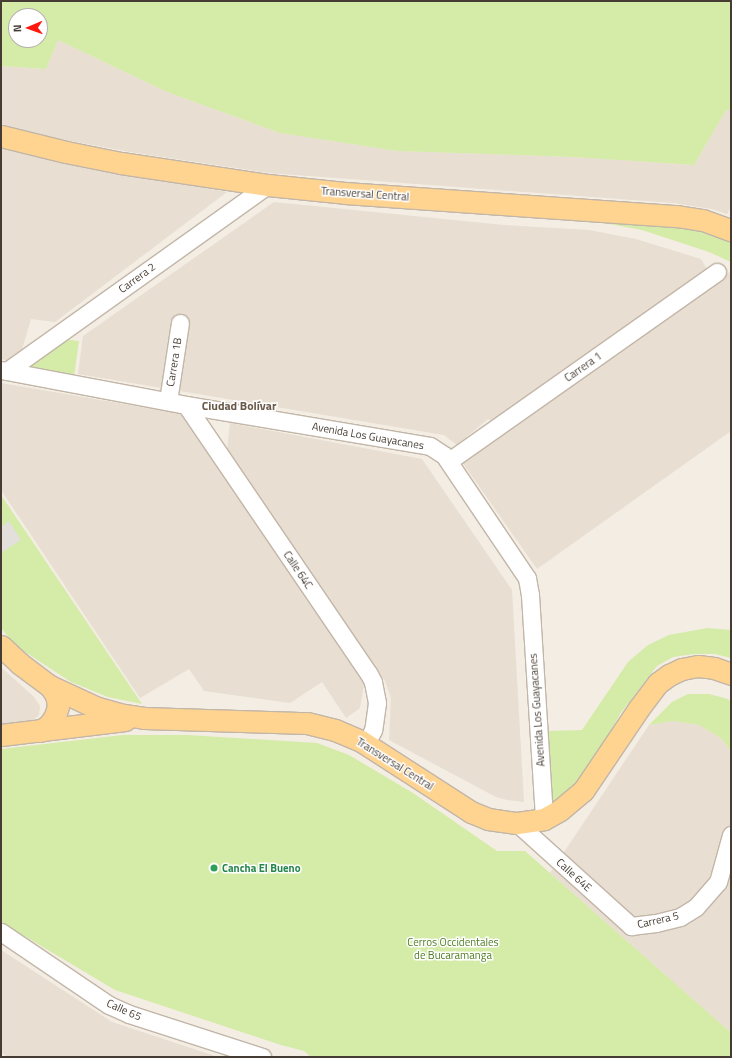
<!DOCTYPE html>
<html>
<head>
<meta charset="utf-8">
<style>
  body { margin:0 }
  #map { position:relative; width:732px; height:1058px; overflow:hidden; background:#f3ede3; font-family:"Titillium Web",sans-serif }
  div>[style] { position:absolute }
  .residential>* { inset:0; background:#e8ded1 }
  .green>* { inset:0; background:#d5eba8 }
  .parking>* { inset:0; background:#e3e0dc }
  .roads { filter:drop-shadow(1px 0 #c2b6a8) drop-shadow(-1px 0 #c2b6a8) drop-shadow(0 1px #c2b6a8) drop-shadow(0 -1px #c2b6a8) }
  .minor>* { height:17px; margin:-8.5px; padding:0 8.5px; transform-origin:8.5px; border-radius:8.5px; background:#fff }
  .major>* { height:21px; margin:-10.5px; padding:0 10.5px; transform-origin:10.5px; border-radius:10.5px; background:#ffd390 }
  .dots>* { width:11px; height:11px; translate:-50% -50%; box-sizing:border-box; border:2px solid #fff; border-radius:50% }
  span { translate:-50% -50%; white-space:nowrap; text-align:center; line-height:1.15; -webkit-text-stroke:3px #fff; paint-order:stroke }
  .street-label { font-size:11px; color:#463c33 }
  .leisure-label { font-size:11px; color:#27864d; font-weight:700 }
  .left { translate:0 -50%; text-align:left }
  .park-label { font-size:11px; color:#4e7c22 }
  .neighbourhood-label { font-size:12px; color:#695949; font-weight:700 }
  .frame { position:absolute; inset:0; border:2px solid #463c33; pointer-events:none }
  .north { position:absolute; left:8px; top:8px; width:40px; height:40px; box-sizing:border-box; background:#fff; border:1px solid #b5b1ad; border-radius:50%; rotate:268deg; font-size:11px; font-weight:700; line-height:16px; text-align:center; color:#463c33 }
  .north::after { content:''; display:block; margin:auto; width:14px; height:18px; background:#ff180e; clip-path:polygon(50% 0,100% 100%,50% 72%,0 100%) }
</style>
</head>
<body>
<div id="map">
  <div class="residential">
    <i style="clip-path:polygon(58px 40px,167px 92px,280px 133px,397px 151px,574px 157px,694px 165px,726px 110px,731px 110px,731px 207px,727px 214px,712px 209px,673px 203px,269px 173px,136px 153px,43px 136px,1px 124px,1px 66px,46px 69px)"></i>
    <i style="clip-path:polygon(1px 146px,45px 158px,227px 192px,55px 322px,31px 319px,18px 363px,1px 359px)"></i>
    <i style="clip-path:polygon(274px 202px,504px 225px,589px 230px,636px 239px,701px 259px,707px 269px,495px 423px,488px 419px,457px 445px,444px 435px,78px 374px,83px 336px)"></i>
    <i style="clip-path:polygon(731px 271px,731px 431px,537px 569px,462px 462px)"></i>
    <i style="clip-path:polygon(1px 383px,182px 414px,364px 684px,360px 708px,346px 718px,322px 682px,290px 703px,204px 691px,189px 669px,140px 698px,1px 490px)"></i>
    <i style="clip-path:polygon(230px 423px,422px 459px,512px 590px,524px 802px,507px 800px,496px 797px,389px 740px,391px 698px,385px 681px,227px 450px)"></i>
    <i style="clip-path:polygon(1px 667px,34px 697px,40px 706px,39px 715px,32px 721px,1px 724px)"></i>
    <i style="clip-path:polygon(673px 721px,699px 725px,721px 738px,731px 751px,731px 1030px,730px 1032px,550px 873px,649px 725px)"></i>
    <i style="clip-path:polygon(1px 950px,112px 1022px,218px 1057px,7px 1057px,1px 1052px)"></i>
  </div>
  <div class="green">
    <i style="clip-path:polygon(evenodd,1px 1px,731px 1px,731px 110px,726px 110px,694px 165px,574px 157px,397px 151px,280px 133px,167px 92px,58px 40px,46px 69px,1px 66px,1px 1px,16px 16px,40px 16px,40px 40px,16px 40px,16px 16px)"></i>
    <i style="clip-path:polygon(560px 215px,672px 225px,713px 233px,731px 242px,731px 262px,709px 252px,642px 230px)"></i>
    <i style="clip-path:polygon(62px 339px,79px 341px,74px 376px,23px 368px)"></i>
    <i style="clip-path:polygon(1px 495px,142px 704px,108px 697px,71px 682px,16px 646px,1px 628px)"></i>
    <i style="clip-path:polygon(707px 628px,731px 630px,731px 658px,715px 654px,694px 654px,673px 657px,657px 666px,620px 714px,604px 743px,571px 790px,552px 803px,548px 731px,582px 730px,628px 662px,648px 645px,669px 635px)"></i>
    <i style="clip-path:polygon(688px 694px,709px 694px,728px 699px,731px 702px,731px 751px,721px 738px,699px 725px,673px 721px,649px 725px,672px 702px)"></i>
    <i style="clip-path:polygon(123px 735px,187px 735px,317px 743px,349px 755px,413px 793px,497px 851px,525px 851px,729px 1031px,731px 1030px,731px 1057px,311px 1057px,304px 1051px,281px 1045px,115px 990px,1px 922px,1px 749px)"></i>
  </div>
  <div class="parking">
    <i style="clip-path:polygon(9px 521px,21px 540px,1px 553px,1px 527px)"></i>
  </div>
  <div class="roads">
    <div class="minor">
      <i style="left:1px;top:370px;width:188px;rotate:10.7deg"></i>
      <i style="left:186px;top:405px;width:247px;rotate:9.5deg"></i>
      <i style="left:430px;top:446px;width:17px;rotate:33deg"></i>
      <i style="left:444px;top:455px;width:148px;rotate:56deg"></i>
      <i style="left:527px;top:578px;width:17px;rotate:80deg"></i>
      <i style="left:530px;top:595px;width:224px;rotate:86.4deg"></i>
      <i style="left:7px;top:371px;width:320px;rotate:-35.5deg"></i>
      <i style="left:168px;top:401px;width:79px;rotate:-81.3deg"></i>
      <i style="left:186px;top:405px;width:325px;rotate:55.8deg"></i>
      <i style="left:369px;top:674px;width:9px;rotate:63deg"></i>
      <i style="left:373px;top:682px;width:21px;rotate:79deg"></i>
      <i style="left:377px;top:703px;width:27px;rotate:98deg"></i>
      <i style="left:373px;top:730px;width:16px;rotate:117deg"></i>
      <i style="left:449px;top:461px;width:328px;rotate:-35.2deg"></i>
      <i style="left:517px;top:823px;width:154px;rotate:42.1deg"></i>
      <i style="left:631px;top:926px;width:25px;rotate:-7deg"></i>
      <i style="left:656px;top:923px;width:25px;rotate:-14deg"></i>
      <i style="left:680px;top:917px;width:19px;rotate:-32deg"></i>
      <i style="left:696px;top:907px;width:33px;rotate:-49deg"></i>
      <i style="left:718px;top:882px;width:49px;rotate:-74.5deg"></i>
      <i style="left:1px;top:932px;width:130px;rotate:34.1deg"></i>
      <i style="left:109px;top:1005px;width:22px;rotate:24deg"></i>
      <i style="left:129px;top:1014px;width:140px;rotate:17.9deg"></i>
    </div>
    <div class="major">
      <i style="left:1px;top:136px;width:67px;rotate:13.8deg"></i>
      <i style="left:66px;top:152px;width:56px;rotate:11.3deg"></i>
      <i style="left:121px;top:163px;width:149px;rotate:8.5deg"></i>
      <i style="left:268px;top:185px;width:77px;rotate:5.9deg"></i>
      <i style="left:345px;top:193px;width:333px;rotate:4deg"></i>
      <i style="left:677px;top:216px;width:26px;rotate:9deg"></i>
      <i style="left:703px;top:220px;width:30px;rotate:20deg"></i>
      <i style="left:1px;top:646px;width:25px;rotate:43deg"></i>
      <i style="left:19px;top:663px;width:39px;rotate:37deg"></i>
      <i style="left:50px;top:686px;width:50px;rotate:25deg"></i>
      <i style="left:95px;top:707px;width:25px;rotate:16deg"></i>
      <i style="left:119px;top:714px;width:25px;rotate:9deg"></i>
      <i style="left:144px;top:718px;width:163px;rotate:1.8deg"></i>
      <i style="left:307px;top:723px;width:29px;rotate:14deg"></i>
      <i style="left:335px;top:730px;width:28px;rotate:23deg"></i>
      <i style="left:361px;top:741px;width:131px;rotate:32.8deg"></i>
      <i style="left:471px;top:812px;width:18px;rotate:22deg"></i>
      <i style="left:488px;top:819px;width:29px;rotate:8deg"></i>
      <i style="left:517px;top:823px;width:27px;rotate:-8deg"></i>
      <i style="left:544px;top:819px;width:18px;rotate:-29deg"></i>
      <i style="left:560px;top:810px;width:30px;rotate:-40deg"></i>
      <i style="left:583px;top:791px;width:100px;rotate:-56deg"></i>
      <i style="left:639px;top:708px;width:31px;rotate:-53deg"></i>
      <i style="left:658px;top:683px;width:14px;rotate:-36deg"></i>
      <i style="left:669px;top:675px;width:14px;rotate:-25deg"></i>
      <i style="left:682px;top:669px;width:16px;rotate:-11deg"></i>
      <i style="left:698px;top:666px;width:16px;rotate:7deg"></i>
      <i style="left:714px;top:668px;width:18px;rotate:19deg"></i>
      <i style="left:40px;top:731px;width:11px;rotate:-34deg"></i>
      <i style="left:49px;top:725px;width:11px;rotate:-56deg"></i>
      <i style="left:55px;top:716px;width:10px;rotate:-73deg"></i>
      <i style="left:58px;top:706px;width:11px;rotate:-100deg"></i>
      <i style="left:56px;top:695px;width:11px;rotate:-124deg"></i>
      <i style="left:1px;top:735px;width:125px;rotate:-6.9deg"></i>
    </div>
  </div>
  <div class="dots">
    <i style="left:214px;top:868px;background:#2e9e5b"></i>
  </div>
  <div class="street-label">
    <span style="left:365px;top:194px;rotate:4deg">Transversal Central</span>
    <span style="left:137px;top:278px;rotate:-36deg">Carrera 2</span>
    <span style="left:174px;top:362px;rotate:-81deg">Carrera 1B</span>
    <span style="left:583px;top:367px;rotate:-35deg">Carrera 1</span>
    <span style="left:368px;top:436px;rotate:10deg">Avenida Los Guayacanes</span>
    <span style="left:298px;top:570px;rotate:56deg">Calle 64C</span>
    <span style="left:537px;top:710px;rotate:-94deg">Avenida Los Guayacanes</span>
    <span style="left:395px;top:764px;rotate:32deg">Transversal Central</span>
    <span style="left:574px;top:875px;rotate:42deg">Calle 64E</span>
    <span style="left:658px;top:920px;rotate:-13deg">Carrera 5</span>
    <span style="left:124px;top:1010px;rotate:24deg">Calle 65</span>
  </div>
  <div class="leisure-label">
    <span class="left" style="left:222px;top:868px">Cancha El Bueno</span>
  </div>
  <div class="park-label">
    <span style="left:453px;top:949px">Cerros Occidentales<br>de Bucaramanga</span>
  </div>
  <div class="neighbourhood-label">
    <span style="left:239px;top:406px">Ciudad Bolívar</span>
  </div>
  <div class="frame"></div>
  <div class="north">N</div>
</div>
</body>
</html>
